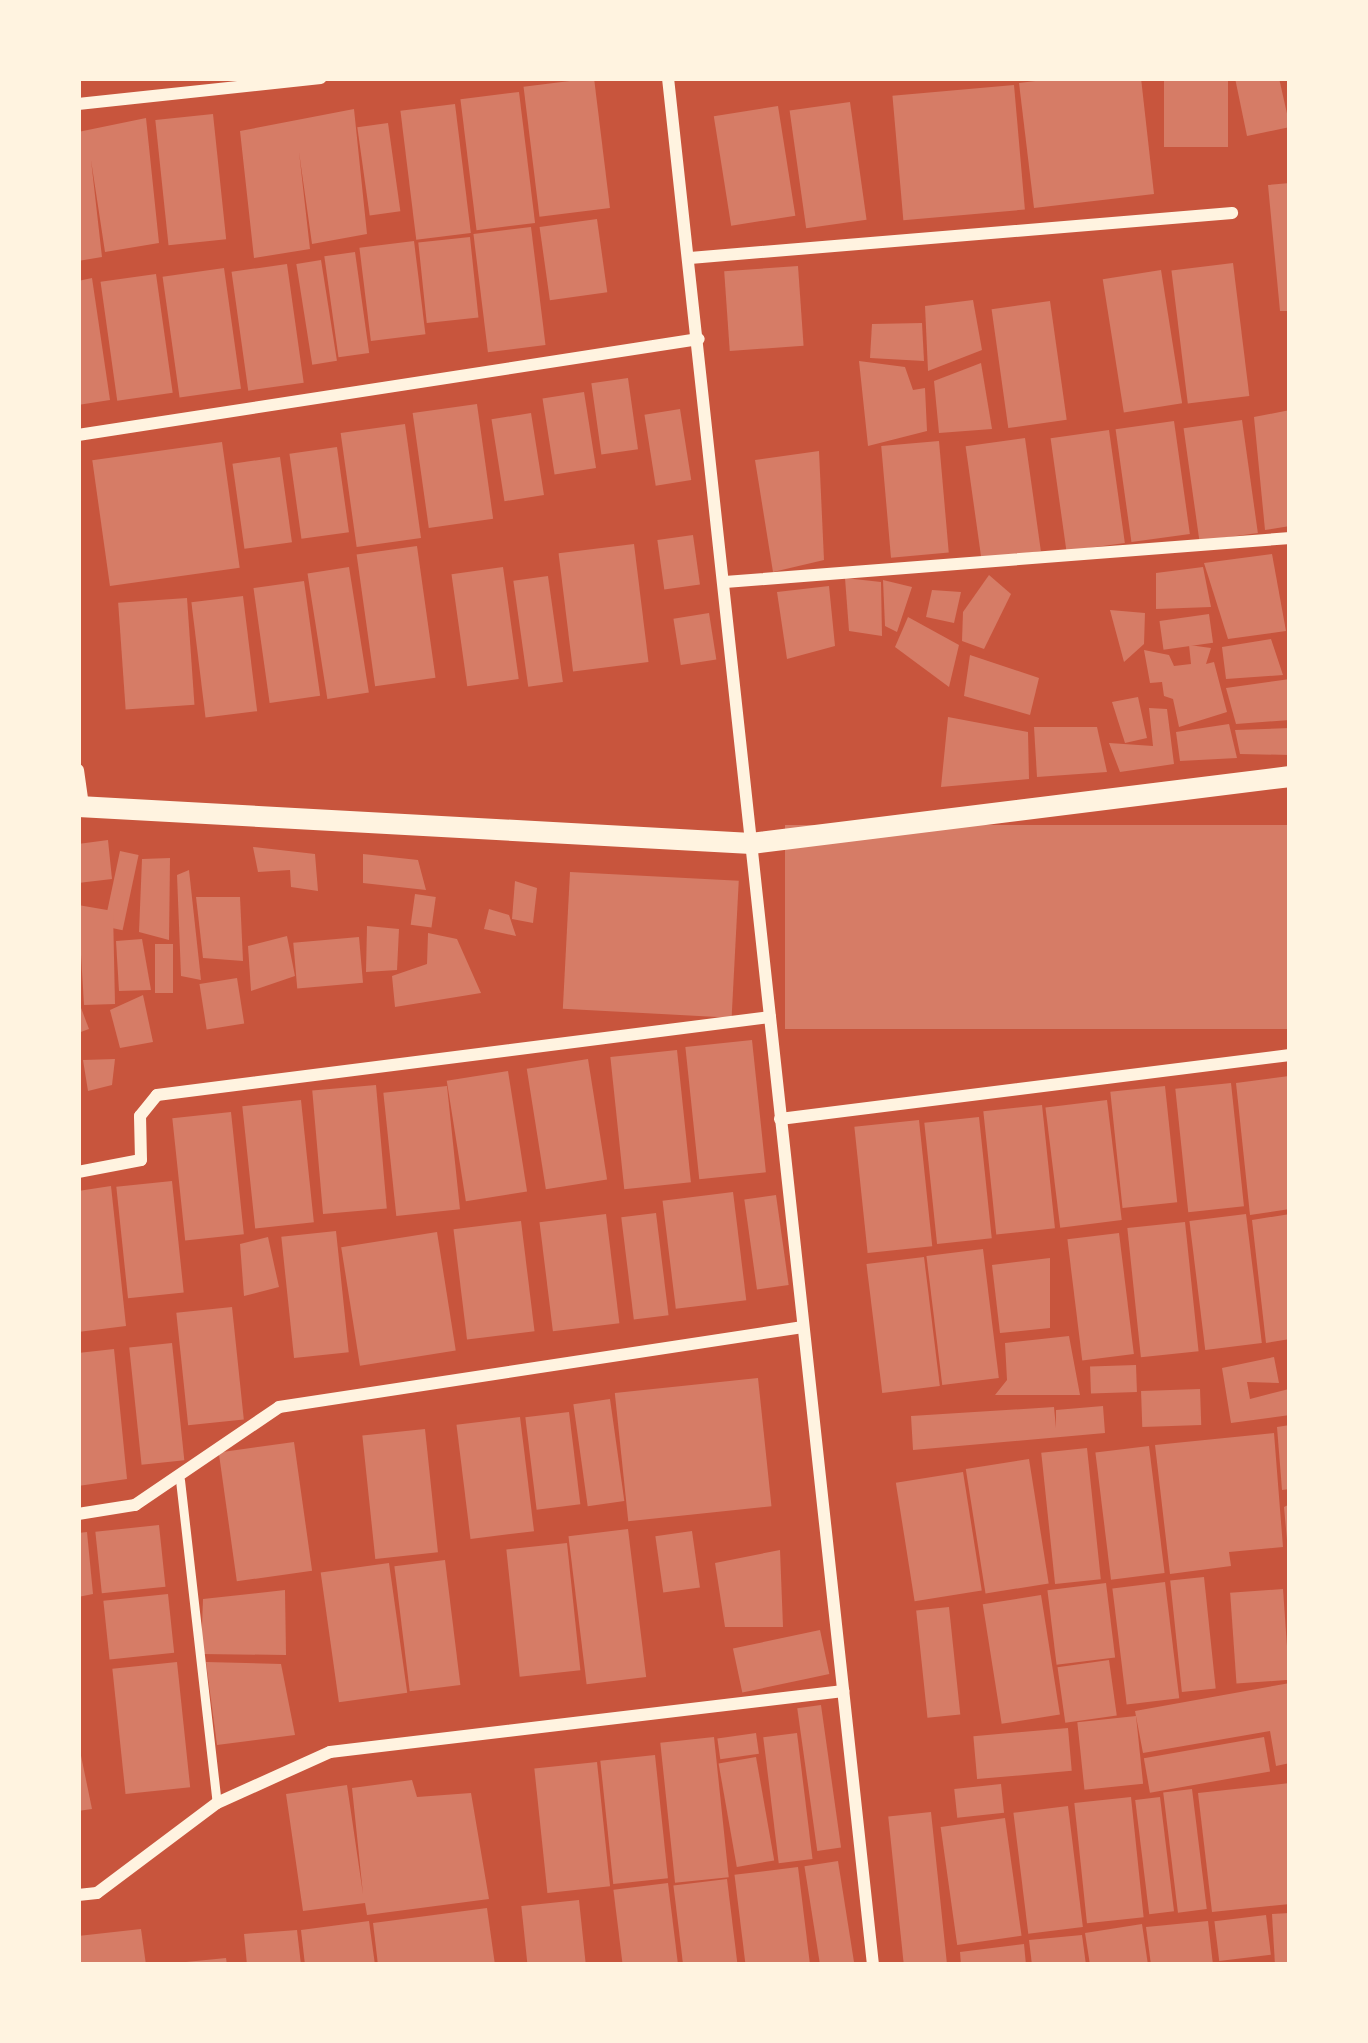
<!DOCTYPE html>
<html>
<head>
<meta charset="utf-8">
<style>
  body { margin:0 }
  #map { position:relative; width:1368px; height:2043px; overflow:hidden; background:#c8553d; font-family:Karla,sans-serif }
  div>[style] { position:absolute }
  .building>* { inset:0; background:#d67c66; transform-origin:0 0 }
  .service>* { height:9px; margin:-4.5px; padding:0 4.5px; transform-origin:4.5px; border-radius:4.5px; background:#fff3e0 }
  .minor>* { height:12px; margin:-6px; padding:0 6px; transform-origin:6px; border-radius:6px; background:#fff3e0 }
  .tertiary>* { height:21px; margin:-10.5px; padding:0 10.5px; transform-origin:10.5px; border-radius:10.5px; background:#fff3e0 }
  span { translate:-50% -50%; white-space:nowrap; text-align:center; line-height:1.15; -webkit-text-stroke:9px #fff3e0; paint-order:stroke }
  .frame { position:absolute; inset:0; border:81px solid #fff3e0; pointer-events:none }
</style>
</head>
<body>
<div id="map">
  <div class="building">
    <i style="left:594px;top:78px;width:131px;height:71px;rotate:83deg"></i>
    <i style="clip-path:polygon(1060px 78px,1141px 78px,1154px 194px,1034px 208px,1019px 83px)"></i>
    <i style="left:1164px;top:78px;width:64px;height:69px"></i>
    <i style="clip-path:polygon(1235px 78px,1279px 78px,1290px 127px,1247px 136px)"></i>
    <i style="left:1014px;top:85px;width:125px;height:122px;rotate:85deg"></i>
    <i style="left:519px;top:92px;width:132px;height:59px;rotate:83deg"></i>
    <i style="left:850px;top:102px;width:119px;height:61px;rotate:82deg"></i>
    <i style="left:455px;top:104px;width:130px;height:55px;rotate:83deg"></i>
    <i style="left:778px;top:106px;width:111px;height:65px;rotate:81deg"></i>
    <i style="clip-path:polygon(354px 109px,367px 234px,312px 244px,299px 152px,310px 249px,254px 258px,240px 131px)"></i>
    <i style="left:213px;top:114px;width:126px;height:58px;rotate:84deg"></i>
    <i style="clip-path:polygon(146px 118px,159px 243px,105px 252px,91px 160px,102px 257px,78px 261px,78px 132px)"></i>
    <i style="left:388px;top:123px;width:89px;height:31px;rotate:82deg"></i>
    <i style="clip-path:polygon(1290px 183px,1290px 311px,1280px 311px,1268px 185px)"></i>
    <i style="left:597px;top:219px;width:74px;height:58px;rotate:82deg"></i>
    <i style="left:531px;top:227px;width:119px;height:58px;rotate:83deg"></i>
    <i style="left:470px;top:237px;width:81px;height:52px;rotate:84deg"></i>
    <i style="left:414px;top:241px;width:94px;height:55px;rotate:83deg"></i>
    <i style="left:355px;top:252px;width:102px;height:31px;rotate:82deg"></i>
    <i style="left:321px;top:260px;width:102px;height:25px;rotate:81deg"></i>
    <i style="left:1233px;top:263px;width:134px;height:62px;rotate:83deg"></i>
    <i style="left:287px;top:264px;width:120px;height:56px;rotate:82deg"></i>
    <i style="left:798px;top:266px;width:80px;height:74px;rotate:86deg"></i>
    <i style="left:224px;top:268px;width:122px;height:62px;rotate:82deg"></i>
    <i style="left:1161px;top:270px;width:135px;height:59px;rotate:81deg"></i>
    <i style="left:156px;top:274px;width:120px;height:56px;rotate:82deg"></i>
    <i style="clip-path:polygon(92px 278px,110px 400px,78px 405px,78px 281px)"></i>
    <i style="clip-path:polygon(973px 300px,982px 350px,928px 371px,925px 306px)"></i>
    <i style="left:1050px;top:301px;width:120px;height:59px;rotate:82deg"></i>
    <i style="clip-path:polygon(922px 323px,924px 361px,870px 358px,872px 324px)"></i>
    <i style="clip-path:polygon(859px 361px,905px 367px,913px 390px,925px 388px,927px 431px,868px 446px)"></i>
    <i style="clip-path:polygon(981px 363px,992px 429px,939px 433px,934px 381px)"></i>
    <i style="left:628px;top:378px;width:72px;height:37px;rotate:82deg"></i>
    <i style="left:584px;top:392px;width:77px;height:42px;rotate:81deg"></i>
    <i style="left:477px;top:404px;width:116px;height:65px;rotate:82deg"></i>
    <i style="left:680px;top:409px;width:72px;height:36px;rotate:81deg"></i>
    <i style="clip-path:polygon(1290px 410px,1290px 526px,1265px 530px,1254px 417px)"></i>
    <i style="left:531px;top:413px;width:83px;height:40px;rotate:81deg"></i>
    <i style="left:1242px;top:420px;width:114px;height:59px;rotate:82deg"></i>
    <i style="left:1174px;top:421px;width:114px;height:59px;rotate:82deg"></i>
    <i style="left:405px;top:424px;width:115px;height:65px;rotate:82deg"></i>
    <i style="left:1109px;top:430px;width:114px;height:59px;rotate:82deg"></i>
    <i style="left:1025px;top:438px;width:114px;height:60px;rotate:82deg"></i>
    <i style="left:939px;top:441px;width:112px;height:58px;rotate:85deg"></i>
    <i style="left:222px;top:442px;width:127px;height:131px;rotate:82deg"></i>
    <i style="left:337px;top:447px;width:86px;height:48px;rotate:82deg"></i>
    <i style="clip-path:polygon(819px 451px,824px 560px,773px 572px,755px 460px)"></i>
    <i style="left:280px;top:457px;width:86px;height:48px;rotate:82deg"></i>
    <i style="left:693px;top:535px;width:50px;height:36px;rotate:82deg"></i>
    <i style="left:634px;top:544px;width:119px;height:76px;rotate:83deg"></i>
    <i style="left:417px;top:546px;width:133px;height:61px;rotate:82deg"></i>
    <i style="clip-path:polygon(1272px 554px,1286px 631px,1228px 639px,1204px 563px)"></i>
    <i style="left:349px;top:567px;width:127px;height:42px;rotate:81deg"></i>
    <i style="left:503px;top:567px;width:113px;height:52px;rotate:82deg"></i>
    <i style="clip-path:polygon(1203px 567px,1211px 607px,1156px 609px,1156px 573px)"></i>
    <i style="clip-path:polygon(989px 575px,1011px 594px,984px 649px,962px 641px,963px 612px)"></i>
    <i style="left:548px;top:576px;width:107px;height:35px;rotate:82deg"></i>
    <i style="clip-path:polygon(845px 578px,881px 582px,882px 636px,849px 631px)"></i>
    <i style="clip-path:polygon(883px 580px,912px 587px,897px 632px,885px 626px)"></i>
    <i style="left:304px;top:581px;width:116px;height:51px;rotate:82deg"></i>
    <i style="clip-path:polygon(829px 586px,835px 646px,787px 659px,777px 592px)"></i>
    <i style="clip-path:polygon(932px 590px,961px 592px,954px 623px,926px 617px)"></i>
    <i style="left:243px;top:596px;width:116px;height:52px;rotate:83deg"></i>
    <i style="left:187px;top:598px;width:107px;height:69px;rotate:86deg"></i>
    <i style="clip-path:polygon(1110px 610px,1145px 613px,1144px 644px,1124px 662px)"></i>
    <i style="left:709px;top:613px;width:47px;height:36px;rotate:81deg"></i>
    <i style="left:1209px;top:614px;width:29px;height:50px;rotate:82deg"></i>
    <i style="clip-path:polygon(908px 617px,959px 645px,949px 687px,895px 647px)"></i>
    <i style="clip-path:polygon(1271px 639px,1283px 675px,1226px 679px,1222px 647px)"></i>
    <i style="clip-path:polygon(1189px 645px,1211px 648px,1206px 664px,1214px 662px,1227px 712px,1179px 727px,1173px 699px,1164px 696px,1162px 682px,1150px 683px,1144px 650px,1169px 655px,1174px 666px,1191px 664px)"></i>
    <i style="clip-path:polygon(970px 655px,1039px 678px,1030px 715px,964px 696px)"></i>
    <i style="clip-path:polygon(1290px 679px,1290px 720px,1236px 724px,1226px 688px)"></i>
    <i style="clip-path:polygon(1138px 697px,1147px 738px,1125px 743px,1112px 702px)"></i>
    <i style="clip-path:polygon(1149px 708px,1167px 709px,1174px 764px,1120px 772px,1109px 743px,1153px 746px)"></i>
    <i style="clip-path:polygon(948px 717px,1028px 732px,1029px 779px,941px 787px)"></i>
    <i style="clip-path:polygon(1229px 724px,1237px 758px,1180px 761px,1176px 732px)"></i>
    <i style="clip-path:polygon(1034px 727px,1097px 727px,1107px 772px,1037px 777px)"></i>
    <i style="clip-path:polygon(1290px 728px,1290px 755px,1240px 754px,1235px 730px)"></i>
    <i style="left:1290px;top:825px;width:204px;height:505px;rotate:90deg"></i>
    <i style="clip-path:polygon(108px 840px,112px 879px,78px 883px,78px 844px)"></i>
    <i style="clip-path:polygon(253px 847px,315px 854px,318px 891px,291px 887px,290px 870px,258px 872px)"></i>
    <i style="left:120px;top:851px;width:19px;height:77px;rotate:12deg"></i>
    <i style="clip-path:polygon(363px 854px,418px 860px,426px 890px,363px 883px)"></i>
    <i style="clip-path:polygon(170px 858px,169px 940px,139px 932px,142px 859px)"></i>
    <i style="clip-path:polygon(189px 870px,201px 980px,181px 976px,177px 875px)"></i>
    <i style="left:570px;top:872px;width:169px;height:137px;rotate:3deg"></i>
    <i style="clip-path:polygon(515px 881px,537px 888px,533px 923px,512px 919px)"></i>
    <i style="left:415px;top:894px;width:21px;height:31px;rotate:8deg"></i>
    <i style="clip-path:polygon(196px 897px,240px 897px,243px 961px,203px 958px)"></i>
    <i style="clip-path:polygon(78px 905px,113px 911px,115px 1004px,84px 1005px)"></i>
    <i style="clip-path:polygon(489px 909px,509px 915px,516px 936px,484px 929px)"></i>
    <i style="clip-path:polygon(367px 926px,399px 929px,397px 970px,366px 972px)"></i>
    <i style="clip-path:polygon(428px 933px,457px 939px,481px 993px,395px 1007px,392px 976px,427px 964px)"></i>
    <i style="clip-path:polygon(287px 936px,295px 976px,251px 991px,248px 946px)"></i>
    <i style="left:359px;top:937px;width:46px;height:66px;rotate:85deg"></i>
    <i style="clip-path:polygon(142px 939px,151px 990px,119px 991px,116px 941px)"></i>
    <i style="left:155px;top:944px;width:18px;height:49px"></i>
    <i style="left:237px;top:978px;width:46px;height:38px;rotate:81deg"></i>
    <i style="clip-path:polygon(143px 995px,153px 1042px,120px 1048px,110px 1010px)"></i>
    <i style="clip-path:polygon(78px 1000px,89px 1029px,78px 1033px)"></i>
    <i style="left:752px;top:1040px;width:133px;height:67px;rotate:84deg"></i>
    <i style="left:677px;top:1050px;width:133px;height:67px;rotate:84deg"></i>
    <i style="clip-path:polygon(115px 1059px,112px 1085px,88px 1091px,83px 1060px)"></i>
    <i style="left:588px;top:1059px;width:122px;height:62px;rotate:81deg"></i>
    <i style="left:508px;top:1071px;width:122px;height:62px;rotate:81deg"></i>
    <i style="clip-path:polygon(1289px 1076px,1290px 1209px,1250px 1215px,1236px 1083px)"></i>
    <i style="left:1231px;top:1083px;width:124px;height:56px;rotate:84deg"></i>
    <i style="left:376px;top:1085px;width:124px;height:64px;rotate:85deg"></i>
    <i style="left:447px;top:1086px;width:124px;height:64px;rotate:84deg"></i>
    <i style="left:1165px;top:1086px;width:117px;height:55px;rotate:84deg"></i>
    <i style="left:301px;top:1100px;width:123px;height:59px;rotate:84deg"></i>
    <i style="left:1107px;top:1100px;width:121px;height:62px;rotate:83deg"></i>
    <i style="left:1042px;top:1105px;width:124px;height:59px;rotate:84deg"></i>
    <i style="left:231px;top:1112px;width:123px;height:59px;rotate:84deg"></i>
    <i style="left:979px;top:1117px;width:122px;height:55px;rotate:84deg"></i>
    <i style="left:919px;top:1120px;width:127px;height:65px;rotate:84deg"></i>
    <i style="left:172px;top:1181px;width:112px;height:56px;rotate:84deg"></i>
    <i style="clip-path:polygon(111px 1186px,126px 1326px,78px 1332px,78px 1191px)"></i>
    <i style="left:733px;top:1192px;width:109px;height:71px;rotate:83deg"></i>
    <i style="left:776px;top:1195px;width:91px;height:32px;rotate:82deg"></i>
    <i style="left:656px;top:1213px;width:103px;height:35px;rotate:83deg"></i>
    <i style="left:606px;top:1214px;width:110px;height:67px;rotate:83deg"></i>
    <i style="left:1246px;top:1214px;width:130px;height:57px;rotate:83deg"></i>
    <i style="clip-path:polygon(1290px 1214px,1290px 1339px,1266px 1343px,1252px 1220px)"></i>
    <i style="left:521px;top:1221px;width:111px;height:68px;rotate:83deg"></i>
    <i style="left:1185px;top:1222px;width:130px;height:58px;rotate:84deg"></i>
    <i style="left:336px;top:1231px;width:122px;height:55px;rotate:84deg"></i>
    <i style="left:437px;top:1232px;width:120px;height:97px;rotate:81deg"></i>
    <i style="left:1119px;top:1233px;width:122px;height:52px;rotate:83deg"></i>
    <i style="clip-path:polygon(268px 1237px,279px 1287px,244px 1296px,240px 1244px)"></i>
    <i style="left:983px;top:1249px;width:130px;height:57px;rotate:83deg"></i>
    <i style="left:924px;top:1257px;width:130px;height:58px;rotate:83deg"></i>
    <i style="clip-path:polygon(1050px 1258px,1050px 1328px,1000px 1333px,992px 1265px)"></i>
    <i style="left:232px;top:1307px;width:113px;height:56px;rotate:84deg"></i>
    <i style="clip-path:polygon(1069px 1336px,1080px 1395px,995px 1395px,1007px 1380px,1005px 1343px)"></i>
    <i style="left:172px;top:1343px;width:118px;height:43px;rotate:84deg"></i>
    <i style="clip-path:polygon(114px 1349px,127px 1479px,78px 1486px,78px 1353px)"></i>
    <i style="clip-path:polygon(1274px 1357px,1279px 1383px,1247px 1382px,1250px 1399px,1289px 1389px,1290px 1415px,1231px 1423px,1222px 1368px)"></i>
    <i style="left:1136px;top:1365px;width:27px;height:46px;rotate:88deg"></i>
    <i style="left:758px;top:1378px;width:129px;height:144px;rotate:84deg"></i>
    <i style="left:1200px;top:1389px;width:36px;height:59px;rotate:88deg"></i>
    <i style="left:610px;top:1399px;width:103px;height:37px;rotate:82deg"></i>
    <i style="clip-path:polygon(1103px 1406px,1105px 1433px,913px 1450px,911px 1416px,1054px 1407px,1056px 1428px,1056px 1410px)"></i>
    <i style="left:569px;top:1412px;width:93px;height:44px;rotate:83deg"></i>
    <i style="left:520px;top:1417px;width:115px;height:64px;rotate:83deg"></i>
    <i style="clip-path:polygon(1290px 1425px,1290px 1489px,1282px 1490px,1277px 1427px)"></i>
    <i style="left:425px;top:1429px;width:124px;height:63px;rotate:84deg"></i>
    <i style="clip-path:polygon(1274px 1433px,1283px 1547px,1229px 1552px,1231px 1566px,1170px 1574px,1155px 1445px)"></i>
    <i style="left:294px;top:1442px;width:130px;height:76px;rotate:82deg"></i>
    <i style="left:1149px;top:1446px;width:128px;height:54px;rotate:83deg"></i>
    <i style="left:1087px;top:1448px;width:132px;height:46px;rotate:84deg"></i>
    <i style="left:1029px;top:1459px;width:126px;height:64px;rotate:81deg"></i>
    <i style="left:963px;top:1472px;width:120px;height:68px;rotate:81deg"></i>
    <i style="clip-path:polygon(1290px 1504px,1290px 1540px,1287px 1540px,1284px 1507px)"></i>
    <i style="left:159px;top:1525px;width:62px;height:64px;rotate:84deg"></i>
    <i style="left:628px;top:1529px;width:149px;height:60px;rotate:83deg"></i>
    <i style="left:692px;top:1531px;width:57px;height:37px;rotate:82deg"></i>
    <i style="clip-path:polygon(87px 1532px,93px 1594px,78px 1597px,78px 1533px)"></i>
    <i style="left:567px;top:1543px;width:128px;height:61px;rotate:84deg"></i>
    <i style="clip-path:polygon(780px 1550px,783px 1627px,725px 1627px,715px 1563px)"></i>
    <i style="left:445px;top:1560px;width:126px;height:51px;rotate:83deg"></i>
    <i style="left:389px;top:1563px;width:131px;height:69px;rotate:82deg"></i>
    <i style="left:1204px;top:1577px;width:112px;height:34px;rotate:84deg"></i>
    <i style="left:1165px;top:1582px;width:117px;height:53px;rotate:83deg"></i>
    <i style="left:1106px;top:1583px;width:75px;height:59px;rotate:83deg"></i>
    <i style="left:1283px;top:1589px;width:91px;height:53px;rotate:86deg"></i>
    <i style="clip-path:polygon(285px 1590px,286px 1655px,201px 1654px,203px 1599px)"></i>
    <i style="left:168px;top:1594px;width:59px;height:65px;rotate:84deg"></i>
    <i style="left:1041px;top:1595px;width:121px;height:59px;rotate:81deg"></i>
    <i style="left:949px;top:1607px;width:108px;height:33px;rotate:84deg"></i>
    <i style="left:820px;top:1630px;width:45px;height:89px;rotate:78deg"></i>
    <i style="left:1109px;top:1660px;width:56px;height:52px;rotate:82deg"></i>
    <i style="left:177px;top:1662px;width:126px;height:65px;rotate:84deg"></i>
    <i style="clip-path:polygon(206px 1662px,281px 1664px,295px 1735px,217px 1745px)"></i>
    <i style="clip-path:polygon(1290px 1683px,1290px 1763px,1276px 1766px,1270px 1731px,1143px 1753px,1135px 1711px)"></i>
    <i style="left:821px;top:1705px;width:144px;height:24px;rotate:82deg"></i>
    <i style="left:1136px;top:1716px;width:68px;height:59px;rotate:84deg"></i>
    <i style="left:1068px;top:1728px;width:43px;height:95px;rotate:85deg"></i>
    <i style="left:756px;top:1733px;width:21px;height:39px;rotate:82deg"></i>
    <i style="left:797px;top:1733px;width:127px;height:34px;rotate:83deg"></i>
    <i style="left:714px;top:1737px;width:141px;height:54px;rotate:84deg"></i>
    <i style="left:1264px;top:1737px;width:35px;height:122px;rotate:80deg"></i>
    <i style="clip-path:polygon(78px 1741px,92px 1809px,78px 1811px)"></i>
    <i style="left:655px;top:1755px;width:124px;height:55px;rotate:84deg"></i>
    <i style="left:756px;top:1757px;width:105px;height:38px;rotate:80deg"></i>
    <i style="left:597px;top:1762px;width:125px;height:63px;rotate:84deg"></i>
    <i style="clip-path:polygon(412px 1780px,417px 1797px,471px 1793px,489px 1899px,367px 1915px,365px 1903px,303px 1911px,286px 1794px,347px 1785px,363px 1894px,352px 1788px)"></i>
    <i style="clip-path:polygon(1290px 1783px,1290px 1904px,1212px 1912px,1198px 1793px)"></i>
    <i style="left:1001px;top:1784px;width:29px;height:47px;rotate:84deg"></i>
    <i style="left:1192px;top:1789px;width:121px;height:29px;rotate:83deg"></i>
    <i style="left:1131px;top:1797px;width:121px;height:57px;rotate:84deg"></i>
    <i style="left:1160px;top:1797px;width:115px;height:25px;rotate:83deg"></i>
    <i style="left:1068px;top:1806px;width:122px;height:55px;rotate:83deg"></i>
    <i style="left:931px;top:1812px;width:154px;height:43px;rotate:84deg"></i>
    <i style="left:1005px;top:1818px;width:119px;height:65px;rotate:82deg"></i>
    <i style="left:838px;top:1861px;width:105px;height:34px;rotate:81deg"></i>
    <i style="left:798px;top:1867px;width:99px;height:64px;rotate:83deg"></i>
    <i style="left:727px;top:1879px;width:87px;height:54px;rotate:83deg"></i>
    <i style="left:668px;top:1883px;width:83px;height:55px;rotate:83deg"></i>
    <i style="left:579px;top:1900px;width:65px;height:58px;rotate:84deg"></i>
    <i style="clip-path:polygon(487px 1908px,495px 1965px,378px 1965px,373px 1923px)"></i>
    <i style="clip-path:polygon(1290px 1913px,1290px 1965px,1275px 1965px,1272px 1914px)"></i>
    <i style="left:1266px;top:1915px;width:40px;height:52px;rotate:83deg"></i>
    <i style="clip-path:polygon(369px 1921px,375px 1965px,305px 1965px,301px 1930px)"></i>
    <i style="clip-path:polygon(1208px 1921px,1213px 1965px,1151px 1965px,1146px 1927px)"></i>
    <i style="clip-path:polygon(1142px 1924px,1148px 1965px,1090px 1965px,1085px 1933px)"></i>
    <i style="clip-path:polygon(141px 1929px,146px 1965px,78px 1965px,78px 1936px)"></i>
    <i style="clip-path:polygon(297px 1930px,301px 1965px,247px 1965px,244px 1934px)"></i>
    <i style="clip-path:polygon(1082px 1935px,1086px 1965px,1032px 1965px,1029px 1940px)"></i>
    <i style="clip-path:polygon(1024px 1944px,1026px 1965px,961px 1965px,960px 1952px)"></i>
    <i style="clip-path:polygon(226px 1958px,227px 1965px,186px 1965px,186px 1962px)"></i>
  </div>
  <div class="service">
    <i style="left:180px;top:1480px;width:325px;rotate:83.5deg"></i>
  </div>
  <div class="minor">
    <i style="left:668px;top:78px;width:1898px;rotate:83.8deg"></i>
    <i style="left:78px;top:104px;width:244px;rotate:-6.1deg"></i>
    <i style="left:690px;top:258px;width:544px;rotate:-4.75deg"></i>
    <i style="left:78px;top:435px;width:628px;rotate:-8.79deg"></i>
    <i style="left:725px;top:582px;width:567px;rotate:-4.45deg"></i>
    <i style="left:78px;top:770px;width:37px;rotate:82deg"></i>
    <i style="left:780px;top:1119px;width:514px;rotate:-7.15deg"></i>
    <i style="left:78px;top:1172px;width:64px;rotate:-10.8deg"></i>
    <i style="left:141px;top:1160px;width:44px;rotate:-91.3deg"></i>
    <i style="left:140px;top:1116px;width:27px;rotate:-51deg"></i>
    <i style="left:157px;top:1095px;width:618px;rotate:-7.25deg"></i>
    <i style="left:78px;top:1514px;width:58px;rotate:-9deg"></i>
    <i style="left:135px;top:1505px;width:174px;rotate:-34.2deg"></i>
    <i style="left:279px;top:1407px;width:530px;rotate:-8.68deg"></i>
    <i style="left:78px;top:1895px;width:19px;rotate:-6deg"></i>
    <i style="left:97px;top:1893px;width:150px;rotate:-36.9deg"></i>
    <i style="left:217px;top:1803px;width:124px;rotate:-24.3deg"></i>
    <i style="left:330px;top:1752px;width:517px;rotate:-6.78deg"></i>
  </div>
  <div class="tertiary">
    <i style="left:78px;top:806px;width:674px;rotate:3.15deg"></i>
    <i style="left:751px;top:843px;width:543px;rotate:-7.09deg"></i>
  </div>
  <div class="frame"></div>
</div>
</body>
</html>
